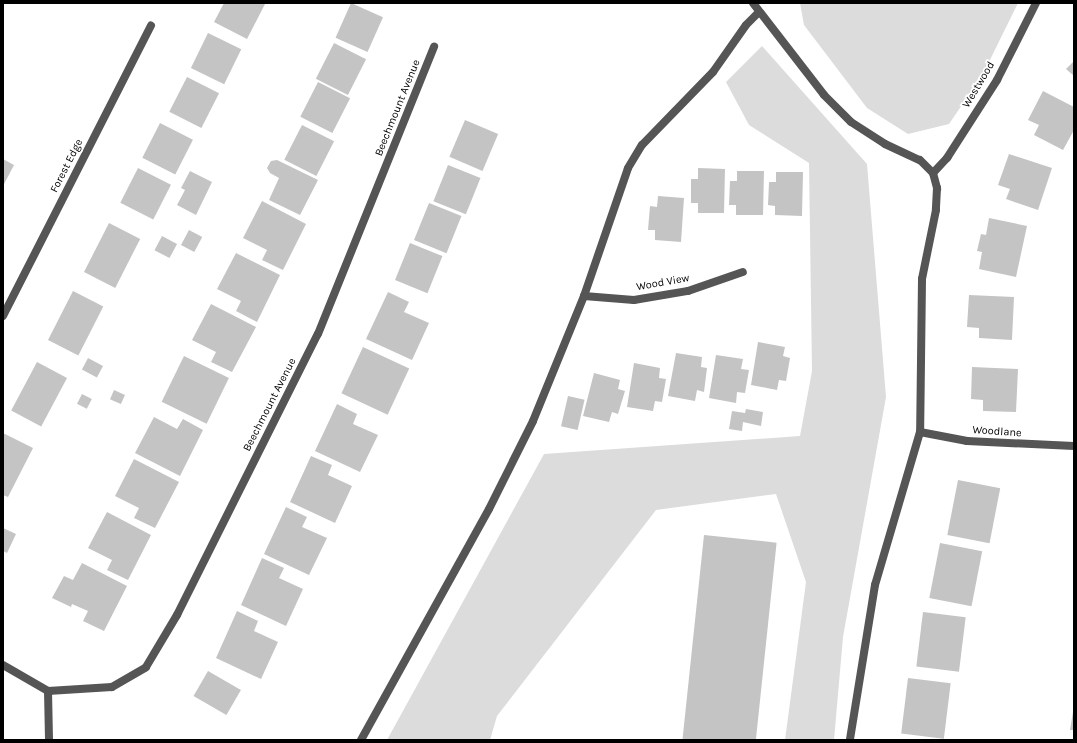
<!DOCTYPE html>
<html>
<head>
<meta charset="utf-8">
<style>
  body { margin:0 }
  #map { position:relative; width:1077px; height:743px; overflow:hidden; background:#fff; font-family:Karla,sans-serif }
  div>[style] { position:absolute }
  .green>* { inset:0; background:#dcdcdc }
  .building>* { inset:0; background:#c4c4c4; transform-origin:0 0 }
  .minor>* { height:8px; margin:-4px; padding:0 4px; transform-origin:4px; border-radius:4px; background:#555 }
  span { translate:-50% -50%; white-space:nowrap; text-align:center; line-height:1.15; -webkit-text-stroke:3.5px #fff; paint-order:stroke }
  .street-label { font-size:11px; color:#000 }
  .frame { position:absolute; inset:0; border:4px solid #000; pointer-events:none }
</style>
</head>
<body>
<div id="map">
  <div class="green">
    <i style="clip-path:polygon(800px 3px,1018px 3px,983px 74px,949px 124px,908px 134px,867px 108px,804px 25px)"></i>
    <i style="clip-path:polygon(762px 46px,867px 164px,886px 397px,843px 637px,834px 740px,785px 740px,806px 582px,776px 494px,656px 510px,497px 716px,490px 740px,387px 740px,544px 454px,800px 436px,812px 371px,809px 163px,749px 125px,726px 82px)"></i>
  </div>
  <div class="building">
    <i style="clip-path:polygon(224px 3px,265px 4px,247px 39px,214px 22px)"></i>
    <i style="left:351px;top:3px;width:35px;height:38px;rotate:24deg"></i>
    <i style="left:208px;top:33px;width:37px;height:39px;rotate:26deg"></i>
    <i style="left:334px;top:43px;width:36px;height:40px;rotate:27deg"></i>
    <i style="clip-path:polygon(1074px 61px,1074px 76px,1066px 69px)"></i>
    <i style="left:187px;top:77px;width:36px;height:39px;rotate:27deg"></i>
    <i style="left:318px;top:82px;width:36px;height:39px;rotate:27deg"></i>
    <i style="clip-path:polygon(1043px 91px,1074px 107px,1074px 130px,1063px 150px,1034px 135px,1039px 125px,1028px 120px)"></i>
    <i style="left:465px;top:120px;width:36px;height:40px;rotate:23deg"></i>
    <i style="left:160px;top:123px;width:37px;height:39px;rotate:27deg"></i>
    <i style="left:302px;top:125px;width:36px;height:39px;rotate:27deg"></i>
    <i style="clip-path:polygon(1009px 154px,1052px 168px,1038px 210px,1006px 199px,1010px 189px,998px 185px)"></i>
    <i style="clip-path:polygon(3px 159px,14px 165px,3px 186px)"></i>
    <i style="clip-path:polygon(277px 160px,318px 180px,300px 215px,269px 200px,279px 178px,270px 173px,267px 168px,271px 161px)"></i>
    <i style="left:448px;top:165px;width:35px;height:39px;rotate:22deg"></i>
    <i style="left:138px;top:168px;width:37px;height:39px;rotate:27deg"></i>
    <i style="clip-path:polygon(698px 168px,725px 169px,724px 213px,698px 213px,698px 203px,691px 203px,691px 179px,698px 179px)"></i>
    <i style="clip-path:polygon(190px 171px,212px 182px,196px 215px,177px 205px,185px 190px,181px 188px)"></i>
    <i style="clip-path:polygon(737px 171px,764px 171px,763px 215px,736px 215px,736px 205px,729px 205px,730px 181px,737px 181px)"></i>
    <i style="clip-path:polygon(776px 172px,803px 172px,802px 216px,775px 215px,775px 206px,768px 205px,769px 182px,776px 182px)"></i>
    <i style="clip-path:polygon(658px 196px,684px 198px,681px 242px,655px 240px,655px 230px,648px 230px,650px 206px,657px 207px)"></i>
    <i style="clip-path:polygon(262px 201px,306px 224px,283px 270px,262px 260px,267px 250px,243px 238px)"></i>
    <i style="left:429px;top:203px;width:35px;height:40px;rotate:22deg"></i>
    <i style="clip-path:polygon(989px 218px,1027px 226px,1016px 277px,979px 269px,982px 252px,977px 251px,981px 234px,986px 235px)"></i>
    <i style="left:109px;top:223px;width:35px;height:55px;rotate:27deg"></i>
    <i style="left:189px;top:230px;width:15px;height:17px;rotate:28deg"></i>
    <i style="left:162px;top:236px;width:17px;height:16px;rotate:28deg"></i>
    <i style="left:410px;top:243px;width:35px;height:40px;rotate:22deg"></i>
    <i style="clip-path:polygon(236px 253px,280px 275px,257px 322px,236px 311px,241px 301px,217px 289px)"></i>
    <i style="left:73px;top:291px;width:34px;height:55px;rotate:27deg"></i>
    <i style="clip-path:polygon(388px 292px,409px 302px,404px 312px,429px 323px,412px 360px,366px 339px)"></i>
    <i style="clip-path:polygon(969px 295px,1014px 297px,1012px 340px,979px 338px,979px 328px,967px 327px)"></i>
    <i style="clip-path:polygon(211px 304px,256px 327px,232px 372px,211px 362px,216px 352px,192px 340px)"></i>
    <i style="clip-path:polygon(758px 342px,785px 347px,783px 356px,790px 358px,786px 381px,779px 380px,777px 390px,751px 385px)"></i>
    <i style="left:363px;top:347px;width:51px;height:51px;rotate:25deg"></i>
    <i style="clip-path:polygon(676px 353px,702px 357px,701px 367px,707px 368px,704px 392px,697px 390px,695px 401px,668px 396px)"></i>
    <i style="clip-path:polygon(716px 355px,743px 359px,741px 369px,749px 370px,745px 393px,737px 392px,736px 403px,709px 398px)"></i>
    <i style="left:184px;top:356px;width:50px;height:51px;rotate:26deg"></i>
    <i style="left:88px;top:358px;width:17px;height:13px;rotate:28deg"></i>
    <i style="left:37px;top:362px;width:34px;height:55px;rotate:28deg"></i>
    <i style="clip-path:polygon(634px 363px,660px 368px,659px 378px,666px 379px,662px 402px,655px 401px,653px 411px,627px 407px)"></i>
    <i style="clip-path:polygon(972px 367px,1018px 369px,1016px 412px,983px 411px,983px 400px,971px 399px)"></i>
    <i style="clip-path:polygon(594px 373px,620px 380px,618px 389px,625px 391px,618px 414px,612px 412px,609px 422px,583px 416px)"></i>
    <i style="left:114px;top:390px;width:12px;height:10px;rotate:24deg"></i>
    <i style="left:82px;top:394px;width:11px;height:11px;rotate:27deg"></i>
    <i style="left:568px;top:396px;width:17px;height:31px;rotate:13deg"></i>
    <i style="clip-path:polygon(337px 404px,357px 414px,353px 424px,378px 435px,360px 472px,315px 451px)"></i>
    <i style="clip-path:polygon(746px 409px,763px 412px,761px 426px,743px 422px,742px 431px,729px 429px,732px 411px,745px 413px)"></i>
    <i style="clip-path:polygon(154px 417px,177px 429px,183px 419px,203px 430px,180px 476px,135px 453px)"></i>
    <i style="clip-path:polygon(3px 433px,33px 448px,8px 497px,3px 495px)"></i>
    <i style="clip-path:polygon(311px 456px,332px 465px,328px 475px,352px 486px,335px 523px,290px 502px)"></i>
    <i style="clip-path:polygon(134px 459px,179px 482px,155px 528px,134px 518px,139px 508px,115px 496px)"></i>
    <i style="left:958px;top:480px;width:43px;height:56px;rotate:11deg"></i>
    <i style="clip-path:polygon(286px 507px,307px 517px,302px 527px,327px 538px,309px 575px,264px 554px)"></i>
    <i style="clip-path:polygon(107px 512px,151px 535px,128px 580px,107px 570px,112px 560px,88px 548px)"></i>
    <i style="clip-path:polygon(3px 528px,16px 534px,7px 553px,3px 551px)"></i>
    <i style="left:704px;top:535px;width:73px;height:206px;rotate:6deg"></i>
    <i style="left:940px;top:543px;width:43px;height:56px;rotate:11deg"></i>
    <i style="clip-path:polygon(262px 558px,284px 568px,279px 578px,303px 589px,286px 626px,241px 605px)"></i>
    <i style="clip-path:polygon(82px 563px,127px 586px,104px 631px,83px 621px,88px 611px,72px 604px,71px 607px,52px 598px,64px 576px,73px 580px)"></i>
    <i style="clip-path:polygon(237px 611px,258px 621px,254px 631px,278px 642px,261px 679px,216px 658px)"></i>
    <i style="left:923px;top:612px;width:43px;height:55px;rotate:7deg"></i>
    <i style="left:208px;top:671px;width:38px;height:29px;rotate:30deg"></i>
    <i style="left:908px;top:678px;width:43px;height:56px;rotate:7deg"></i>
    <i style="clip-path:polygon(1074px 706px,1074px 730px,1070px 730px)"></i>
  </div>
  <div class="minor">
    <i style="left:753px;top:3px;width:116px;rotate:52.3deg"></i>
    <i style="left:824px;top:95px;width:38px;rotate:45deg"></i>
    <i style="left:851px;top:122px;width:40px;rotate:32.9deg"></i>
    <i style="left:885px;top:144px;width:38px;rotate:25deg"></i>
    <i style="left:920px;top:160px;width:18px;rotate:45deg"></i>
    <i style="left:933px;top:173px;width:16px;rotate:75deg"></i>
    <i style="left:937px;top:188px;width:22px;rotate:93deg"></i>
    <i style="left:936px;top:210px;width:70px;rotate:101.5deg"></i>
    <i style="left:922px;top:279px;width:153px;rotate:90.7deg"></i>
    <i style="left:920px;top:432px;width:159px;rotate:106.4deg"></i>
    <i style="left:875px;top:585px;width:157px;rotate:99.2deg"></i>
    <i style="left:933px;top:173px;width:21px;rotate:-47deg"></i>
    <i style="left:947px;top:158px;width:93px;rotate:-57.3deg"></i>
    <i style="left:997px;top:80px;width:86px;rotate:-63.1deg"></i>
    <i style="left:584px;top:296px;width:50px;rotate:4.6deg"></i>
    <i style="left:634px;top:300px;width:55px;rotate:-9.5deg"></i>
    <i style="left:688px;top:291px;width:58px;rotate:-19.1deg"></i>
    <i style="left:3px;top:316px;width:326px;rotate:-63deg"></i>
    <i style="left:920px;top:432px;width:48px;rotate:10.8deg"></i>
    <i style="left:967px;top:441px;width:107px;rotate:2.7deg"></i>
    <i style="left:3px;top:665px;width:52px;rotate:30deg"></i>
    <i style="left:48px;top:691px;width:64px;rotate:-3.6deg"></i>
    <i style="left:112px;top:687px;width:39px;rotate:-30deg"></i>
    <i style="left:146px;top:667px;width:61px;rotate:-59.2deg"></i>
    <i style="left:177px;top:615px;width:314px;rotate:-63.4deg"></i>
    <i style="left:318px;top:334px;width:310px;rotate:-68deg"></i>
    <i style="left:48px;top:691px;width:49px;rotate:88.8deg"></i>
    <i style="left:361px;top:740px;width:264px;rotate:-61deg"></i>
    <i style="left:489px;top:509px;width:98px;rotate:-63.4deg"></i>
    <i style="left:533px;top:421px;width:135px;rotate:-67.8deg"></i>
    <i style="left:584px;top:296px;width:135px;rotate:-71deg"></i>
    <i style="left:628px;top:168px;width:27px;rotate:-59deg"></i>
    <i style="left:642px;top:145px;width:102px;rotate:-45.8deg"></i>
    <i style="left:713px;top:72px;width:57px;rotate:-54.9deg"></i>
    <i style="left:746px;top:25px;width:18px;rotate:-45deg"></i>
  </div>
  <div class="street-label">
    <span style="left:979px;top:85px;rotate:-59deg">Westwood</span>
    <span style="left:398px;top:108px;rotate:-68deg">Beechmount Avenue</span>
    <span style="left:67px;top:166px;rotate:-63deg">Forest Edge</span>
    <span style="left:663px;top:283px;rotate:-10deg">Wood View</span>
    <span style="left:270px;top:405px;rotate:-63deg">Beechmount Avenue</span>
    <span style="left:997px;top:432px;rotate:4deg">Woodlane</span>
  </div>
  <div class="frame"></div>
</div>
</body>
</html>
